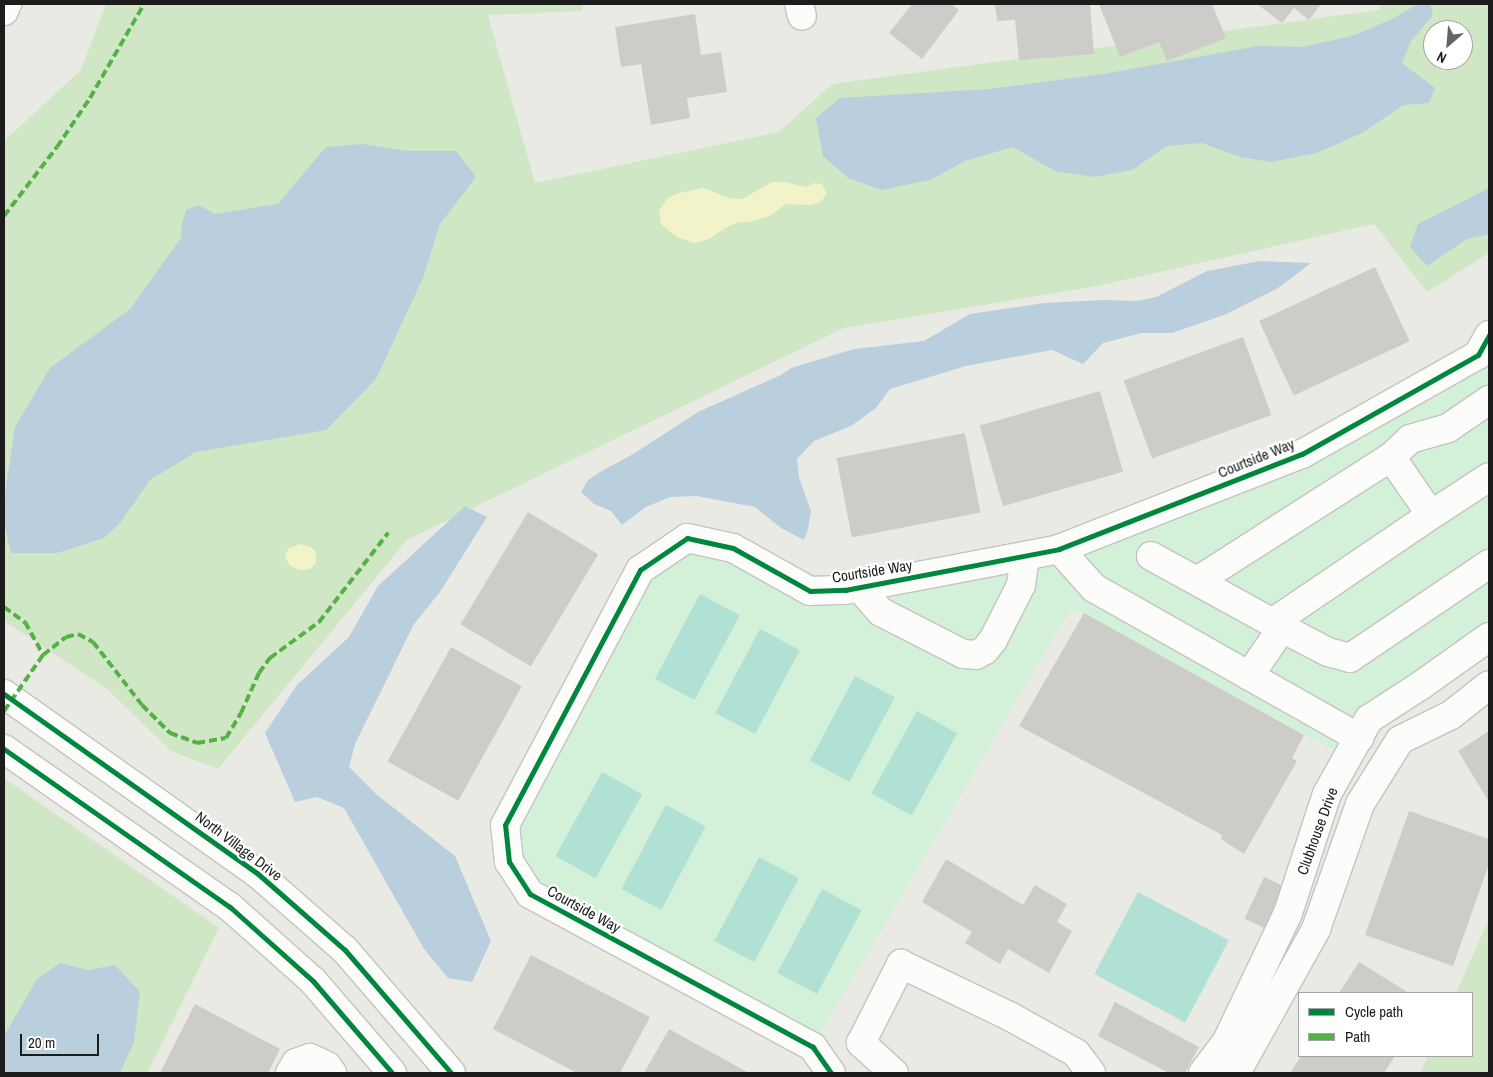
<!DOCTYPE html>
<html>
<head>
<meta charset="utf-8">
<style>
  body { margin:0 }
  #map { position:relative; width:1493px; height:1077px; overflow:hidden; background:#eaeae5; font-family:"Archivo Narrow",sans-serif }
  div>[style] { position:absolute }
  .grass>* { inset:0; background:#d0e7c5 }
  .sand>* { inset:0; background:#f3f3c9 }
  .park>* { inset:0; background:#d3f1d8 }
  .pitch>* { inset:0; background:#b1e1d5; transform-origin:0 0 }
  .water>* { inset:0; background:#b9cfdd }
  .building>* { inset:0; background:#cdccc8; transform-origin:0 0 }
  .roads { filter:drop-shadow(1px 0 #c3c3c1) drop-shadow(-1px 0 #c3c3c1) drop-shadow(0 1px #c3c3c1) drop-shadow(0 -1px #c3c3c1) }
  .minor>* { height:28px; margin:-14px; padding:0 14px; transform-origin:14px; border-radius:14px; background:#fcfcfb }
  .quiet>* { height:4px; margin-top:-2px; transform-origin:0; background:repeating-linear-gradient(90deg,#55b145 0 8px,transparent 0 12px) }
  .cycleway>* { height:5px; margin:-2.5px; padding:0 2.5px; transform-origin:2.5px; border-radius:2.5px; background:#00873e }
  span { translate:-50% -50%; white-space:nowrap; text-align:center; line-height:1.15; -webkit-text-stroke:4.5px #fff; paint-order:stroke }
  .street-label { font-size:15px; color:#1c1c1c }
  .frame { position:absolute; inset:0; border:5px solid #1c1c1c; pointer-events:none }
  .legend { position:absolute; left:1298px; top:992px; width:175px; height:65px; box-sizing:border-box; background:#fff; border:1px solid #a4a4a4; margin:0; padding:6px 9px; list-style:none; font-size:15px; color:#1c1c1c }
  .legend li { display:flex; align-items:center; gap:10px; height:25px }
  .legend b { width:25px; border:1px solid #a4a4a4 }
  .north { position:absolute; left:1423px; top:20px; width:50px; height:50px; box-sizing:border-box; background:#fff; border:1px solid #a4a4a4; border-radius:50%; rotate:207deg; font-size:14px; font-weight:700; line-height:20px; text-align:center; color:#1c1c1c }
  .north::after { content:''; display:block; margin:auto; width:18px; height:22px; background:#646462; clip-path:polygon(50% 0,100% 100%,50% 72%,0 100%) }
  .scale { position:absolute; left:20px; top:1034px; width:79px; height:22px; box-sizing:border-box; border:2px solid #1c1c1c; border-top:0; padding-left:6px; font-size:15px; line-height:18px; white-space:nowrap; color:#1c1c1c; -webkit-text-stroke:4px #fff; paint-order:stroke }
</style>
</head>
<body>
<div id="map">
  <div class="grass">
    <i style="clip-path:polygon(evenodd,106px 4px,583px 4px,582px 11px,488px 15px,535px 183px,779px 132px,832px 84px,1379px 10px,1380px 4px,1489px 4px,1489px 253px,1427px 292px,1374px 224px,1098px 286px,844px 328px,407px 540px,218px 769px,171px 751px,107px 689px,4px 621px,4px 141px,81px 70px,106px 4px,1433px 30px,1463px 30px,1463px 60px,1433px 60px,1433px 30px)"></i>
    <i style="clip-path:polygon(4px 778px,219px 928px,147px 1073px,4px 1073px)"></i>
    <i style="clip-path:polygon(1489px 919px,1489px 1073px,1420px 1073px,1428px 1056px,1472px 1056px,1472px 993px,1456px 993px)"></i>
  </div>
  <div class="sand">
    <i style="clip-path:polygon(772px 182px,784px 182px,806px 187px,814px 183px,822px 184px,827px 193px,821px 202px,811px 205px,786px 204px,771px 215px,754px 221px,737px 223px,725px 228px,709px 239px,694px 243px,677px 237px,661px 224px,659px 211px,668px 198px,679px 193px,703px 188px,729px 198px,742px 199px)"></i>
    <i style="clip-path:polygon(300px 544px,309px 546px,316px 552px,316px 563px,310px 569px,300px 570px,290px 566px,285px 557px,288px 549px)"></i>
  </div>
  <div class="park">
    <i style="clip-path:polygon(1489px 363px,1489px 619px,1414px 674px,1363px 706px,1354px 718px,1103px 575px,1085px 555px,1307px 467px,1484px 368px)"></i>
    <i style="clip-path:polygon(689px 554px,727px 562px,803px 605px,810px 606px,846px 605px,1053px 566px,1087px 601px,1339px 745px,1336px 751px,1071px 608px,820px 1034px,540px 882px,522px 856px,519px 827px,650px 580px)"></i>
  </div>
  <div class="pitch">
    <i style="left:700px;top:594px;width:45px;height:96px;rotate:28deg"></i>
    <i style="left:760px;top:629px;width:45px;height:95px;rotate:28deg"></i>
    <i style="left:855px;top:676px;width:45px;height:96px;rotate:28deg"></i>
    <i style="left:917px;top:711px;width:46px;height:94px;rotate:29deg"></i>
    <i style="left:602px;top:772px;width:46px;height:96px;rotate:29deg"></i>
    <i style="left:666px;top:805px;width:45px;height:95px;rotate:28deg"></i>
    <i style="left:759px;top:857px;width:45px;height:95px;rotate:28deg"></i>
    <i style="left:822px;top:889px;width:45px;height:95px;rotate:28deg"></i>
    <i style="left:1138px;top:892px;width:103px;height:93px;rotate:28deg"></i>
  </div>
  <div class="water">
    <i style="clip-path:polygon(1418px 4px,1430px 4px,1433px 15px,1411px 41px,1402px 63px,1435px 88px,1429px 103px,1404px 105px,1362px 133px,1316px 153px,1271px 162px,1240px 157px,1202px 143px,1167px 146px,1132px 170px,1094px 177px,1055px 171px,1013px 147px,965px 161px,930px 180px,881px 190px,848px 178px,823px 156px,816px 118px,840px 98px,989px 89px,1103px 74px,1258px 46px,1302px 47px,1352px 36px,1392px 19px)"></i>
    <i style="clip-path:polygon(362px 144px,408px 151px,456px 151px,476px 177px,440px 224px,423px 278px,376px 379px,326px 430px,196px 452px,150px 480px,120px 523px,104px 538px,57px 553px,11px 553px,4px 522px,6px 488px,15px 427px,50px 368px,130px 309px,181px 238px,182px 224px,186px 210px,198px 205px,215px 214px,278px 204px,326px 147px)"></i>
    <i style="clip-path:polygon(1489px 188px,1489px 234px,1467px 239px,1427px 266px,1410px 247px,1418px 224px)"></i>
    <i style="clip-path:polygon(1260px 261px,1311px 263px,1278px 288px,1224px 315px,1172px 333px,1142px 333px,1103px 343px,1083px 364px,1052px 350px,966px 366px,890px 389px,876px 408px,851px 426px,814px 441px,797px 459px,799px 477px,811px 511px,808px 529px,804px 540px,781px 528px,755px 507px,697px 496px,670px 497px,646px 507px,622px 525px,611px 511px,594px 504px,581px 492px,588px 480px,600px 472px,635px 453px,698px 412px,781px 375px,791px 368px,854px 349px,924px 341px,970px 314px,1044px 303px,1105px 300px,1137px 301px,1156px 297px,1207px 271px)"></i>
    <i style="clip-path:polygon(465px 506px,487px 517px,440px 592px,414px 624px,355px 744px,349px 767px,376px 794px,455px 856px,491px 941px,472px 982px,448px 978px,424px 949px,344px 808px,317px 797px,295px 802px,265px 733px,297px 685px,349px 637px,378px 586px)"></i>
    <i style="clip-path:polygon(60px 963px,88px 970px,115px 965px,140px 992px,134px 1042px,120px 1073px,4px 1073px,4px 1036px,37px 979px)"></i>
  </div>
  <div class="building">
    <i style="clip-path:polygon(912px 4px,951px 4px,959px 10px,922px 59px,889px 33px)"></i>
    <i style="clip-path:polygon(995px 4px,1090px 4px,1094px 54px,1019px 60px,1015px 20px,997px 21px)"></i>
    <i style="clip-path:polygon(1099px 4px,1212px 4px,1226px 38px,1167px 61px,1159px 42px,1120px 57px)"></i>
    <i style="clip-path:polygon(1257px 4px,1321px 4px,1309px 20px,1294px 8px,1282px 23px)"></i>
    <i style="clip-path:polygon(695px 14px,701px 55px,721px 52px,727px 92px,687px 98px,690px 118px,651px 125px,641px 64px,621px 67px,615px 27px)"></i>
    <i style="left:1375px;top:267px;width:82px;height:128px;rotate:65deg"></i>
    <i style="left:1243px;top:337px;width:83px;height:127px;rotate:70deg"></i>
    <i style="left:1100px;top:391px;width:84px;height:125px;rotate:74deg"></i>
    <i style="left:965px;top:433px;width:81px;height:131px;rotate:79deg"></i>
    <i style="left:528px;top:512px;width:82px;height:131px;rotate:31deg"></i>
    <i style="clip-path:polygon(1084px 613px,1304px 735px,1292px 758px,1297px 761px,1244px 854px,1221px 839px,1222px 835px,1019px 726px)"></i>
    <i style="left:451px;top:647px;width:81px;height:131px;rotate:29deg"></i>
    <i style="clip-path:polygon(1489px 731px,1489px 802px,1458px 751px)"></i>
    <i style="clip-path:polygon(1409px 811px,1489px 839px,1489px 864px,1453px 966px,1365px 935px)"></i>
    <i style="clip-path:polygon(946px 859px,1023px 905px,1035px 885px,1067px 904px,1057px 922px,1072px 931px,1049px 973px,1008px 949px,1000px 964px,965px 943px,972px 932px,922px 902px)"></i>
    <i style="left:1264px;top:877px;width:23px;height:46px;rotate:25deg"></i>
    <i style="clip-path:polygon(531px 955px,650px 1017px,620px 1073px,577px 1073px,493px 1029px)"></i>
    <i style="clip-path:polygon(1359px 962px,1409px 993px,1339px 993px)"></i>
    <i style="clip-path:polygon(1115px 1002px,1199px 1047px,1185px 1073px,1169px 1073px,1098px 1036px)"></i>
    <i style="clip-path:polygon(195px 1004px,280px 1049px,268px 1073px,160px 1073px)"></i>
    <i style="clip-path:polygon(669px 1029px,749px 1073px,644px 1073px)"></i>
    <i style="clip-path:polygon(1301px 1056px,1395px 1056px,1384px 1073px,1293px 1073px,1291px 1072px)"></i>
  </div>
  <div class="roads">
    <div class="minor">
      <i style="left:799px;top:4px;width:12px;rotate:76deg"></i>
      <i style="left:4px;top:11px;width:8px;rotate:-67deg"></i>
      <i style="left:1391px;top:457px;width:26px;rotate:-43deg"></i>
      <i style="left:1410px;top:439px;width:40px;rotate:-16deg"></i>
      <i style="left:1448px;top:428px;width:50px;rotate:-34.3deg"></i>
      <i style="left:1431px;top:515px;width:69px;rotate:-33.2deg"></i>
      <i style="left:1059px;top:549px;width:52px;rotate:48.1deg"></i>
      <i style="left:1094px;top:588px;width:305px;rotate:29.5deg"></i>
      <i style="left:1151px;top:556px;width:149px;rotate:28.8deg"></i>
      <i style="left:1197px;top:581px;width:230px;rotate:-32.6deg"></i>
      <i style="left:1391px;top:457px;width:70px;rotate:55.4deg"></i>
      <i style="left:1431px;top:515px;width:192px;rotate:145.8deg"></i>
      <i style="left:859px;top:587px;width:33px;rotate:49deg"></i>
      <i style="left:881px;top:612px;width:92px;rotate:27.1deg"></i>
      <i style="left:963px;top:654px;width:13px;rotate:4deg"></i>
      <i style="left:976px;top:655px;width:10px;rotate:-29deg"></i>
      <i style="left:985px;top:650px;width:13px;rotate:-51deg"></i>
      <i style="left:993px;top:640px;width:62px;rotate:-63deg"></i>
      <i style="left:1021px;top:585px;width:29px;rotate:-82deg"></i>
      <i style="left:1249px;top:676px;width:58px;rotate:-55.5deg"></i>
      <i style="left:1282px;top:628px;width:52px;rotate:27.6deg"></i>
      <i style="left:1328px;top:652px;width:23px;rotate:15deg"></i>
      <i style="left:1350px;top:658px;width:168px;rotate:-34.1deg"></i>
      <i style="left:4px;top:694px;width:310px;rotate:35.3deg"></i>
      <i style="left:257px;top:873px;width:117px;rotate:41.2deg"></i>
      <i style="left:345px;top:950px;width:162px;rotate:49.2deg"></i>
      <i style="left:4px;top:749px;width:276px;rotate:35deg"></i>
      <i style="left:230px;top:907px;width:111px;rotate:41.7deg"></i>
      <i style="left:313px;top:981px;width:121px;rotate:49.3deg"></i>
      <i style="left:290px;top:1073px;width:12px;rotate:-59deg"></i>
      <i style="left:296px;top:1063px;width:15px;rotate:-20deg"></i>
      <i style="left:310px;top:1058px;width:19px;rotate:25deg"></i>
      <i style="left:327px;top:1066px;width:9px;rotate:54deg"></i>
      <i style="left:831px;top:1073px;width:32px;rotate:-125deg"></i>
      <i style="left:813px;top:1047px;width:322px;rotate:-151.6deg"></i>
      <i style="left:530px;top:894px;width:38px;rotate:-123deg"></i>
      <i style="left:509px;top:862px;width:37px;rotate:-96deg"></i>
      <i style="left:505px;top:825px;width:289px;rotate:-62.1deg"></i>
      <i style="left:640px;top:570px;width:57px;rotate:-34.2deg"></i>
      <i style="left:687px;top:538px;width:47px;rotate:12.3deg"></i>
      <i style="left:733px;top:548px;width:88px;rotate:29.2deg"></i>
      <i style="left:810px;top:591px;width:35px;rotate:-2deg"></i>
      <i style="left:845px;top:590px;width:218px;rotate:-10.8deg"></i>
      <i style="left:1059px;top:549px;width:261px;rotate:-21.4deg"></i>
      <i style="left:1302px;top:454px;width:202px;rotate:-29.4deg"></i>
      <i style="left:1478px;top:355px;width:23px;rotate:-61deg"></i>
      <i style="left:894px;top:1073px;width:45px;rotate:-137.7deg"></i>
      <i style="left:861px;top:1043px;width:89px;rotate:-63.1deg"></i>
      <i style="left:901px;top:964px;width:122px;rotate:25.7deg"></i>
      <i style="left:1011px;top:1017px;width:74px;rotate:29deg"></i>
      <i style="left:1076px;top:1053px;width:25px;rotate:53deg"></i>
      <i style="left:1203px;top:1073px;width:38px;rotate:-53deg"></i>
      <i style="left:1226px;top:1043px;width:144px;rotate:-64.5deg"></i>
      <i style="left:1288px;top:913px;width:125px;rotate:-71.9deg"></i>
      <i style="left:1327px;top:794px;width:86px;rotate:-60.8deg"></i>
      <i style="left:1369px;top:719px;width:61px;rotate:-32.9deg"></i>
      <i style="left:1420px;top:686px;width:85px;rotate:-35.4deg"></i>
      <i style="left:1236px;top:1073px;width:165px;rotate:-60.9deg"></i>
      <i style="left:1316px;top:929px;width:133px;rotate:-70.6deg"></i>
      <i style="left:1360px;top:804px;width:75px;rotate:-58deg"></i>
      <i style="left:1400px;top:740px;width:57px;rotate:-26.1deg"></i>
      <i style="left:1451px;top:715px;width:48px;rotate:-38.3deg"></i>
    </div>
  </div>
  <div class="quiet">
    <i style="left:4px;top:216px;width:87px;rotate:-52.5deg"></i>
    <i style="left:57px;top:147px;width:59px;rotate:-56deg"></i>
    <i style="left:90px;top:98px;width:108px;rotate:-60.1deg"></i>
    <i style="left:4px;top:607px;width:26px;rotate:36deg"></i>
    <i style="left:25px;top:622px;width:38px;rotate:61deg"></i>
    <i style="left:4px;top:711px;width:68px;rotate:-55.1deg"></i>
    <i style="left:43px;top:655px;width:29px;rotate:-38deg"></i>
    <i style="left:66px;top:637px;width:12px;rotate:-14deg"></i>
    <i style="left:78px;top:634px;width:17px;rotate:28deg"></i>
    <i style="left:93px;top:642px;width:80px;rotate:52.1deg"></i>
    <i style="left:142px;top:705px;width:40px;rotate:45deg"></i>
    <i style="left:170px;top:733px;width:29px;rotate:20deg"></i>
    <i style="left:197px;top:743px;width:29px;rotate:-10deg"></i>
    <i style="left:226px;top:738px;width:29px;rotate:-59deg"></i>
    <i style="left:241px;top:713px;width:44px;rotate:-65.8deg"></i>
    <i style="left:259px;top:673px;width:19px;rotate:-54deg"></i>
    <i style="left:270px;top:658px;width:61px;rotate:-36.3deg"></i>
    <i style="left:319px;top:622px;width:113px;rotate:-52.2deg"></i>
  </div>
  <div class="cycleway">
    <i style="left:4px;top:694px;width:310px;rotate:35.3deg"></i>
    <i style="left:257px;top:873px;width:117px;rotate:41.2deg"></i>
    <i style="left:345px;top:950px;width:162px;rotate:49.2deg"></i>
    <i style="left:4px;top:749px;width:276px;rotate:35deg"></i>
    <i style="left:230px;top:907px;width:111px;rotate:41.7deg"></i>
    <i style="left:313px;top:981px;width:121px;rotate:49.3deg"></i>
    <i style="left:831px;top:1073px;width:32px;rotate:-125deg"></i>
    <i style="left:813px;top:1047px;width:322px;rotate:-151.6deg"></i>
    <i style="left:530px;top:894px;width:38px;rotate:-123deg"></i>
    <i style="left:509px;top:862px;width:37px;rotate:-96deg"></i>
    <i style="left:505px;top:825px;width:289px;rotate:-62.1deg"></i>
    <i style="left:640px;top:570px;width:57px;rotate:-34.2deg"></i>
    <i style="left:687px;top:538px;width:47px;rotate:12.3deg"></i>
    <i style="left:733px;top:548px;width:88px;rotate:29.2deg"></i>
    <i style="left:810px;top:591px;width:35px;rotate:-2deg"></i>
    <i style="left:845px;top:590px;width:218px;rotate:-10.8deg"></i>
    <i style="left:1059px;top:549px;width:261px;rotate:-21.4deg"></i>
    <i style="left:1302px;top:454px;width:202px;rotate:-29.4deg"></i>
    <i style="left:1478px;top:355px;width:23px;rotate:-61deg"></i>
  </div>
  <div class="street-label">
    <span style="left:1256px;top:458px;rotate:-22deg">Courtside Way</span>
    <span style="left:872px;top:571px;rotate:-9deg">Courtside Way</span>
    <span style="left:1317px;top:831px;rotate:-70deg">Clubhouse Drive</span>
    <span style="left:239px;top:846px;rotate:37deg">North Village Drive</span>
    <span style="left:584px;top:909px;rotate:29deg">Courtside Way</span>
  </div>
  <div class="frame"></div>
  <ul class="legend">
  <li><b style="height:6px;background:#00873e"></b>Cycle path</li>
  <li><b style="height:6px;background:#55b145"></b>Path</li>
  </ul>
  <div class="north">N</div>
  <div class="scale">20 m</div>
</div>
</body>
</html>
